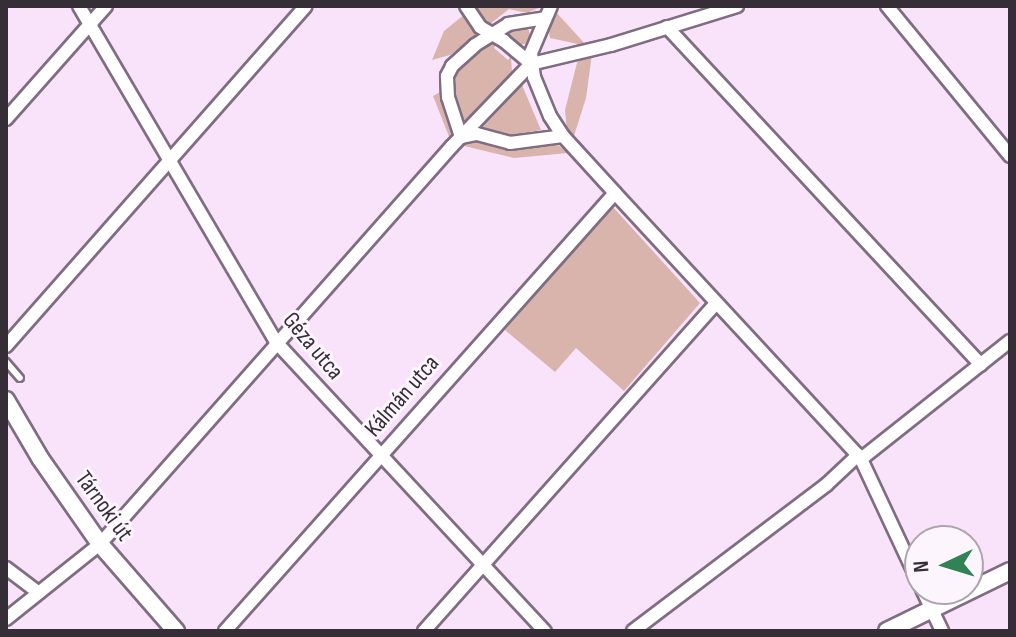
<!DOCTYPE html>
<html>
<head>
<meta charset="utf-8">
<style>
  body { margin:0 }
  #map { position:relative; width:1016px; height:637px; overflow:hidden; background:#f8e3fa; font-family:"Sofia Sans Condensed",sans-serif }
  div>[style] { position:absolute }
  .green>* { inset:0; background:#d8b4ad }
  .round { border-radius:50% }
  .roads { filter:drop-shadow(2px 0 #7f6d81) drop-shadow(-2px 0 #7f6d81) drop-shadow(0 2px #7f6d81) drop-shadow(0 -2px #7f6d81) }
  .service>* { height:6px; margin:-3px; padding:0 3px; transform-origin:3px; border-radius:3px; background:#fff }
  .minor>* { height:12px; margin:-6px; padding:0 6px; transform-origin:6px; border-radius:6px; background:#fff }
  .tertiary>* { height:16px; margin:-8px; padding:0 8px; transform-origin:8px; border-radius:8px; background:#fff }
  span { translate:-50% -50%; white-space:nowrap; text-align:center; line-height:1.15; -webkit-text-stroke:6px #fdf5fe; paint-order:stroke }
  .street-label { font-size:24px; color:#352e36 }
  .frame { position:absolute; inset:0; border:8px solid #352e36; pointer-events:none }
  .north { position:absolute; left:904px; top:525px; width:80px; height:80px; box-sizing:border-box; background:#fdf5fe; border:2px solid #ada5ae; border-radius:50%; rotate:266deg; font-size:22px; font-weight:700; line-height:32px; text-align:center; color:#352e36 }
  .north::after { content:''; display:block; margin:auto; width:28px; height:36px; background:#318254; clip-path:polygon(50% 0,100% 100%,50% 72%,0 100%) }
</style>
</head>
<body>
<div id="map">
  <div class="green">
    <i style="clip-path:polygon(477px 6px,543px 6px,527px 13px,509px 9px,490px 24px,474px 9px)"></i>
    <i style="clip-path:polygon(555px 11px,587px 46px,550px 38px,548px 24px)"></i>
    <i style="clip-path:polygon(465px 14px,476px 32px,474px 37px,450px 55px,432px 60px,444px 31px)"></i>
    <i class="round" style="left:510px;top:25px;width:20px;height:20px"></i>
    <i style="clip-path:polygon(492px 40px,497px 43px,494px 48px,508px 60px,511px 56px,512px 72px,470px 118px,460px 122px,450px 85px,458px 63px)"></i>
    <i style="clip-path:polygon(592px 54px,586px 98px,572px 142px,567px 131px,565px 110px,577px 63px,582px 56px)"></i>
    <i style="clip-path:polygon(522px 85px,541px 130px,511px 135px,482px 128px)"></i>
    <i style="clip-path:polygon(440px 92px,453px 125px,450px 139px,433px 96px)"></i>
    <i style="clip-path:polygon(480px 139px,507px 149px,554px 142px,568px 153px,514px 158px,456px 144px)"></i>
    <i style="clip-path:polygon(612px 206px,700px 303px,624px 391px,576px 348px,555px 372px,505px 330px)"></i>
  </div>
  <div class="roads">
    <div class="service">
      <i style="left:6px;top:362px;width:21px;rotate:49deg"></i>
    </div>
    <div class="minor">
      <i style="left:79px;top:6px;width:389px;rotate:59.6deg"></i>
      <i style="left:276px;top:342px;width:395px;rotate:47.1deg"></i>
      <i style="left:466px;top:6px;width:25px;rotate:56deg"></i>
      <i style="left:480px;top:27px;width:28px;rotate:30deg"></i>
      <i style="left:504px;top:41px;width:35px;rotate:40deg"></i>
      <i style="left:551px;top:6px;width:51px;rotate:113.1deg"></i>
      <i style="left:531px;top:53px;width:24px;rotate:83deg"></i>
      <i style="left:534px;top:77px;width:42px;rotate:67.7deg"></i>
      <i style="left:550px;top:116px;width:24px;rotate:57deg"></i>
      <i style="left:563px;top:136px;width:77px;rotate:47.6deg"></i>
      <i style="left:615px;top:193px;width:362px;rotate:47.2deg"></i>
      <i style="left:861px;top:459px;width:139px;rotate:64.9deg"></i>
      <i style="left:887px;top:6px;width:194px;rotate:50.6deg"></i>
      <i style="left:667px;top:27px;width:461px;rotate:47.1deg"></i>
      <i style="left:531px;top:64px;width:82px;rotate:-13.4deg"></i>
      <i style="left:611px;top:45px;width:132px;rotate:-17.2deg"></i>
      <i style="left:6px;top:119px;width:151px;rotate:-48.5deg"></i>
      <i style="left:461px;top:137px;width:42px;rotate:-108deg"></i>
      <i style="left:448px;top:97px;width:21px;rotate:-93deg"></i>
      <i style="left:447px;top:76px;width:11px;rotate:-63deg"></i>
      <i style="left:452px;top:66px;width:31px;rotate:-42deg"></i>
      <i style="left:475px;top:45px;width:39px;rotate:-32deg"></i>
      <i style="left:508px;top:24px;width:36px;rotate:-9deg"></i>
      <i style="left:461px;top:137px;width:16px;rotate:-11deg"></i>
      <i style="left:477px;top:134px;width:34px;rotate:15deg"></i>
      <i style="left:510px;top:143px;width:53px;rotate:-7.5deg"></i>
      <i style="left:6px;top:346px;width:453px;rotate:-48.6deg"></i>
      <i style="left:861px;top:459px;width:190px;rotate:-38.4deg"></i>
      <i style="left:6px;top:568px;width:41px;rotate:37.1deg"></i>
      <i style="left:922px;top:589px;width:47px;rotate:64.5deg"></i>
      <i style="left:6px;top:619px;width:120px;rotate:-38.6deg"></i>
      <i style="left:100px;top:544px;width:531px;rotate:-48.51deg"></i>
      <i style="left:452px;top:146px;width:114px;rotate:-46.1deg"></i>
      <i style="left:225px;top:631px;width:586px;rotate:-48.32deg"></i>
      <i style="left:424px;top:631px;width:439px;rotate:-48.3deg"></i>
      <i style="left:633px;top:631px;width:242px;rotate:-37.1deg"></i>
      <i style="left:826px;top:485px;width:44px;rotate:-43.2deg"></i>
    </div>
    <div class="tertiary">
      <i style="left:6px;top:400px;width:67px;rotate:59.6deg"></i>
      <i style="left:40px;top:458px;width:105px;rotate:55.1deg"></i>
      <i style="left:100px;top:544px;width:116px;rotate:48.9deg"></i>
      <i style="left:887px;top:631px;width:137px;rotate:-26deg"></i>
    </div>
  </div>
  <div class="street-label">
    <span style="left:313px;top:346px;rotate:50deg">Géza utca</span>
    <span style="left:402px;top:396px;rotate:-49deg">Kálmán utca</span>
    <span style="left:104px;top:506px;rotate:54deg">Tárnoki út</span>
  </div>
  <div class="frame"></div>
  <div class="north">N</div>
</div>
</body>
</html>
